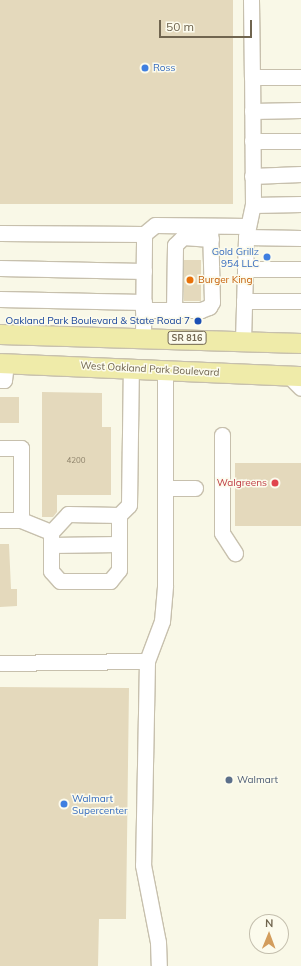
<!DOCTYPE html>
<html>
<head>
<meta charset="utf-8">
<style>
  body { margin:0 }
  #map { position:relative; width:301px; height:966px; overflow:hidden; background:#f9f8e7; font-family:Mulish,sans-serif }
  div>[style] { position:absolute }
  .building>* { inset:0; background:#e4d9bc; transform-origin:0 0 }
  .roads { filter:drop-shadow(1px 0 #c7c0ad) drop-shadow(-1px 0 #c7c0ad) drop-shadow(0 1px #c7c0ad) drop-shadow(0 -1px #c7c0ad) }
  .minor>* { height:15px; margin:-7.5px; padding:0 7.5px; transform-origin:7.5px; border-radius:7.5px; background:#fff }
  .major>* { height:19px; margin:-9.5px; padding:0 9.5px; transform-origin:9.5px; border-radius:9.5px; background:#efeba9 }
  .dots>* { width:11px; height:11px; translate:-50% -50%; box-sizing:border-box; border:2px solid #fcfbed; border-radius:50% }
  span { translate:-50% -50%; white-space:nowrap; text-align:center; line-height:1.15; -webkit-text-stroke:3px #fcfbed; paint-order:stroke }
  .number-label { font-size:8px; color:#8d826a }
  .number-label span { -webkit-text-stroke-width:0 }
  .shield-label span { padding:1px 3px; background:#fcfbed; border:1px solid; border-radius:3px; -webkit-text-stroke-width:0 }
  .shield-label { font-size:9px; color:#70654f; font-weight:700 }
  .shop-label { font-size:10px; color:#366cbe }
  .left { translate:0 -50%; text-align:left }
  .right { translate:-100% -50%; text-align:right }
  .food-label { font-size:10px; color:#c56008 }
  .transit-label { font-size:10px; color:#164399 }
  .street-label { font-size:10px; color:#70654f }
  .health-label { font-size:10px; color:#be3a42 }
  .service-label { font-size:10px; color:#4e5e75 }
  .north { position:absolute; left:249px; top:914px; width:40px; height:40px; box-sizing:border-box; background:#fcfbed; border:1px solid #c4bfae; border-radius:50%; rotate:1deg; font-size:11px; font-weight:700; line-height:16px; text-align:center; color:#70654f }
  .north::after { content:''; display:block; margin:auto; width:14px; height:18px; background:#d39d5d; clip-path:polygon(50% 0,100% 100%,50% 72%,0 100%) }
  .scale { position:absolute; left:159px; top:20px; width:93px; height:18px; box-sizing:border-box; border:2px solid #70654f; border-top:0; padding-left:5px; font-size:12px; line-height:14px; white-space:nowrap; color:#70654f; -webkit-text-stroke:3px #fcfbed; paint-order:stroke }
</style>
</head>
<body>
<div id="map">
  <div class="building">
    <i style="left:0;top:0;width:233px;height:204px"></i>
    <i style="left:184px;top:260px;width:17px;height:41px"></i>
    <i style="clip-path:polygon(42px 392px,102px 393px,102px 427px,111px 427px,111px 495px,57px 495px,57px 512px,53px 517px,42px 517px)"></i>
    <i style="left:0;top:397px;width:19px;height:26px"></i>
    <i style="left:235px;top:463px;width:66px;height:63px"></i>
    <i style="clip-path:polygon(0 544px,9px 544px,11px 589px,17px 589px,17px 606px,0 607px)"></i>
    <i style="clip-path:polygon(0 687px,129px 688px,126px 919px,99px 919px,98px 966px,0 966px)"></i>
  </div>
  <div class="roads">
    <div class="minor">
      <i style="left:251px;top:0;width:77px;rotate:89.3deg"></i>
      <i style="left:252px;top:111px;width:49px;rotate:-1.2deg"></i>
      <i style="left:252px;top:141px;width:49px"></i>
      <i style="left:252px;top:176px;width:49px;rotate:-2.3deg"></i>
      <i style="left:253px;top:205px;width:48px;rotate:-1.2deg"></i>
      <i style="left:0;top:233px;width:144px;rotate:0.4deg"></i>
      <i style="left:246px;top:237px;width:55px;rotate:1deg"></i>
      <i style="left:0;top:268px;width:144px;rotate:1.2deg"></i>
      <i style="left:245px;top:269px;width:56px"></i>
      <i style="left:0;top:299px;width:144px;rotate:1.2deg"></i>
      <i style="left:244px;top:301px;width:57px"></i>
      <i style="left:143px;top:310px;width:58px"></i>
      <i style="left:201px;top:310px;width:9px;rotate:-21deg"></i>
      <i style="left:209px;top:307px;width:6px;rotate:-59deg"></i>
      <i style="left:212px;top:302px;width:76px;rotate:-91.5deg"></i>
      <i style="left:174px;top:310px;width:65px;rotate:-89.1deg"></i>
      <i style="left:175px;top:245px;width:11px;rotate:-45deg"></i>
      <i style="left:183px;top:237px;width:28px;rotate:4deg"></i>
      <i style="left:143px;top:337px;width:103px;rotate:-89.4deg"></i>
      <i style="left:144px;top:234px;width:14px;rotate:-39deg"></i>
      <i style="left:155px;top:225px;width:93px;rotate:0.6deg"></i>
      <i style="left:243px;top:340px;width:103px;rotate:-88.3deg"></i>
      <i style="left:246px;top:237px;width:33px;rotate:-78deg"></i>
      <i style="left:253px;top:205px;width:128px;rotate:-90.4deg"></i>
      <i style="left:252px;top:77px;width:49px"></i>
      <i style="left:288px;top:375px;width:18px;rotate:45deg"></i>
      <i style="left:0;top:380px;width:4px"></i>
      <i style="left:4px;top:380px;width:17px;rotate:-83deg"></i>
      <i style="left:222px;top:435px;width:98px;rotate:90deg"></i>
      <i style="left:222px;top:533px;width:24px;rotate:57deg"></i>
      <i style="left:0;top:448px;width:21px"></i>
      <i style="left:21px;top:448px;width:72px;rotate:90deg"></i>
      <i style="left:21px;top:520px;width:21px;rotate:180deg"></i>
      <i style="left:165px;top:488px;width:30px"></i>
      <i style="left:119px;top:515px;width:14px;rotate:-45deg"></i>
      <i style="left:129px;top:505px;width:136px;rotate:-89.2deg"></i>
      <i style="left:21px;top:520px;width:32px;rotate:22deg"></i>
      <i style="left:51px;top:532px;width:39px;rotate:90deg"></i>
      <i style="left:51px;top:571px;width:13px;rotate:48deg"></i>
      <i style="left:60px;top:581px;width:50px"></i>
      <i style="left:110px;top:581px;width:14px;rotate:-51deg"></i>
      <i style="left:119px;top:570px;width:55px;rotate:-90deg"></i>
      <i style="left:119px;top:515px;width:51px;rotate:-178.9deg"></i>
      <i style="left:68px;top:514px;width:25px;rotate:133deg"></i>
      <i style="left:51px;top:545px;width:68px;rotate:-0.8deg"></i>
      <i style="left:147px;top:661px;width:43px;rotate:-69.4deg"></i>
      <i style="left:162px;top:621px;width:36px;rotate:-85deg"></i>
      <i style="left:165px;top:585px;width:215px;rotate:-90deg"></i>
      <i style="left:0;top:663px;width:147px;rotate:-0.8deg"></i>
      <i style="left:147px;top:661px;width:204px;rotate:91.1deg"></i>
      <i style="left:143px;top:865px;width:78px;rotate:79deg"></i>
      <i style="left:158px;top:942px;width:24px;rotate:88deg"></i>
    </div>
    <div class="major">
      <i style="left:0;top:334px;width:301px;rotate:1.7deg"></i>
      <i style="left:0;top:363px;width:301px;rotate:2.5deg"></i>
    </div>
  </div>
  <div class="dots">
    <i style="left:145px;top:68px;background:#3f7fe0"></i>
    <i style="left:267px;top:257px;background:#3f7fe0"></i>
    <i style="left:190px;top:280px;background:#e8710a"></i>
    <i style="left:198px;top:321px;background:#1a4fb4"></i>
    <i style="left:275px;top:483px;background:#e0444e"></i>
    <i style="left:229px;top:780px;background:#5c6f8a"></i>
    <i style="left:64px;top:804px;background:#3f7fe0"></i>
  </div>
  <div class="number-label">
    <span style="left:76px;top:461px">4200</span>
  </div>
  <div class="shield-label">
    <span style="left:187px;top:338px">SR 816</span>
  </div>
  <div class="shop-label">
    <span class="left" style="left:153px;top:68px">Ross</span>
    <span class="right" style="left:259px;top:257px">Gold Grillz<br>954 LLC</span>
    <span class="left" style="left:72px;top:804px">Walmart<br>Supercenter</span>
  </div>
  <div class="food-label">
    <span class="left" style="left:198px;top:280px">Burger King</span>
  </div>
  <div class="transit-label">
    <span class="right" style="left:190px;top:321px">Oakland Park Boulevard &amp; State Road 7</span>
  </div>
  <div class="street-label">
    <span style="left:150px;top:369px;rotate:3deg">West Oakland Park Boulevard</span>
  </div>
  <div class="health-label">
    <span class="right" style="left:267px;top:483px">Walgreens</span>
  </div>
  <div class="service-label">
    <span class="left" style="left:237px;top:780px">Walmart</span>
  </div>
  <div class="north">N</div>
  <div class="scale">50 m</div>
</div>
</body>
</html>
